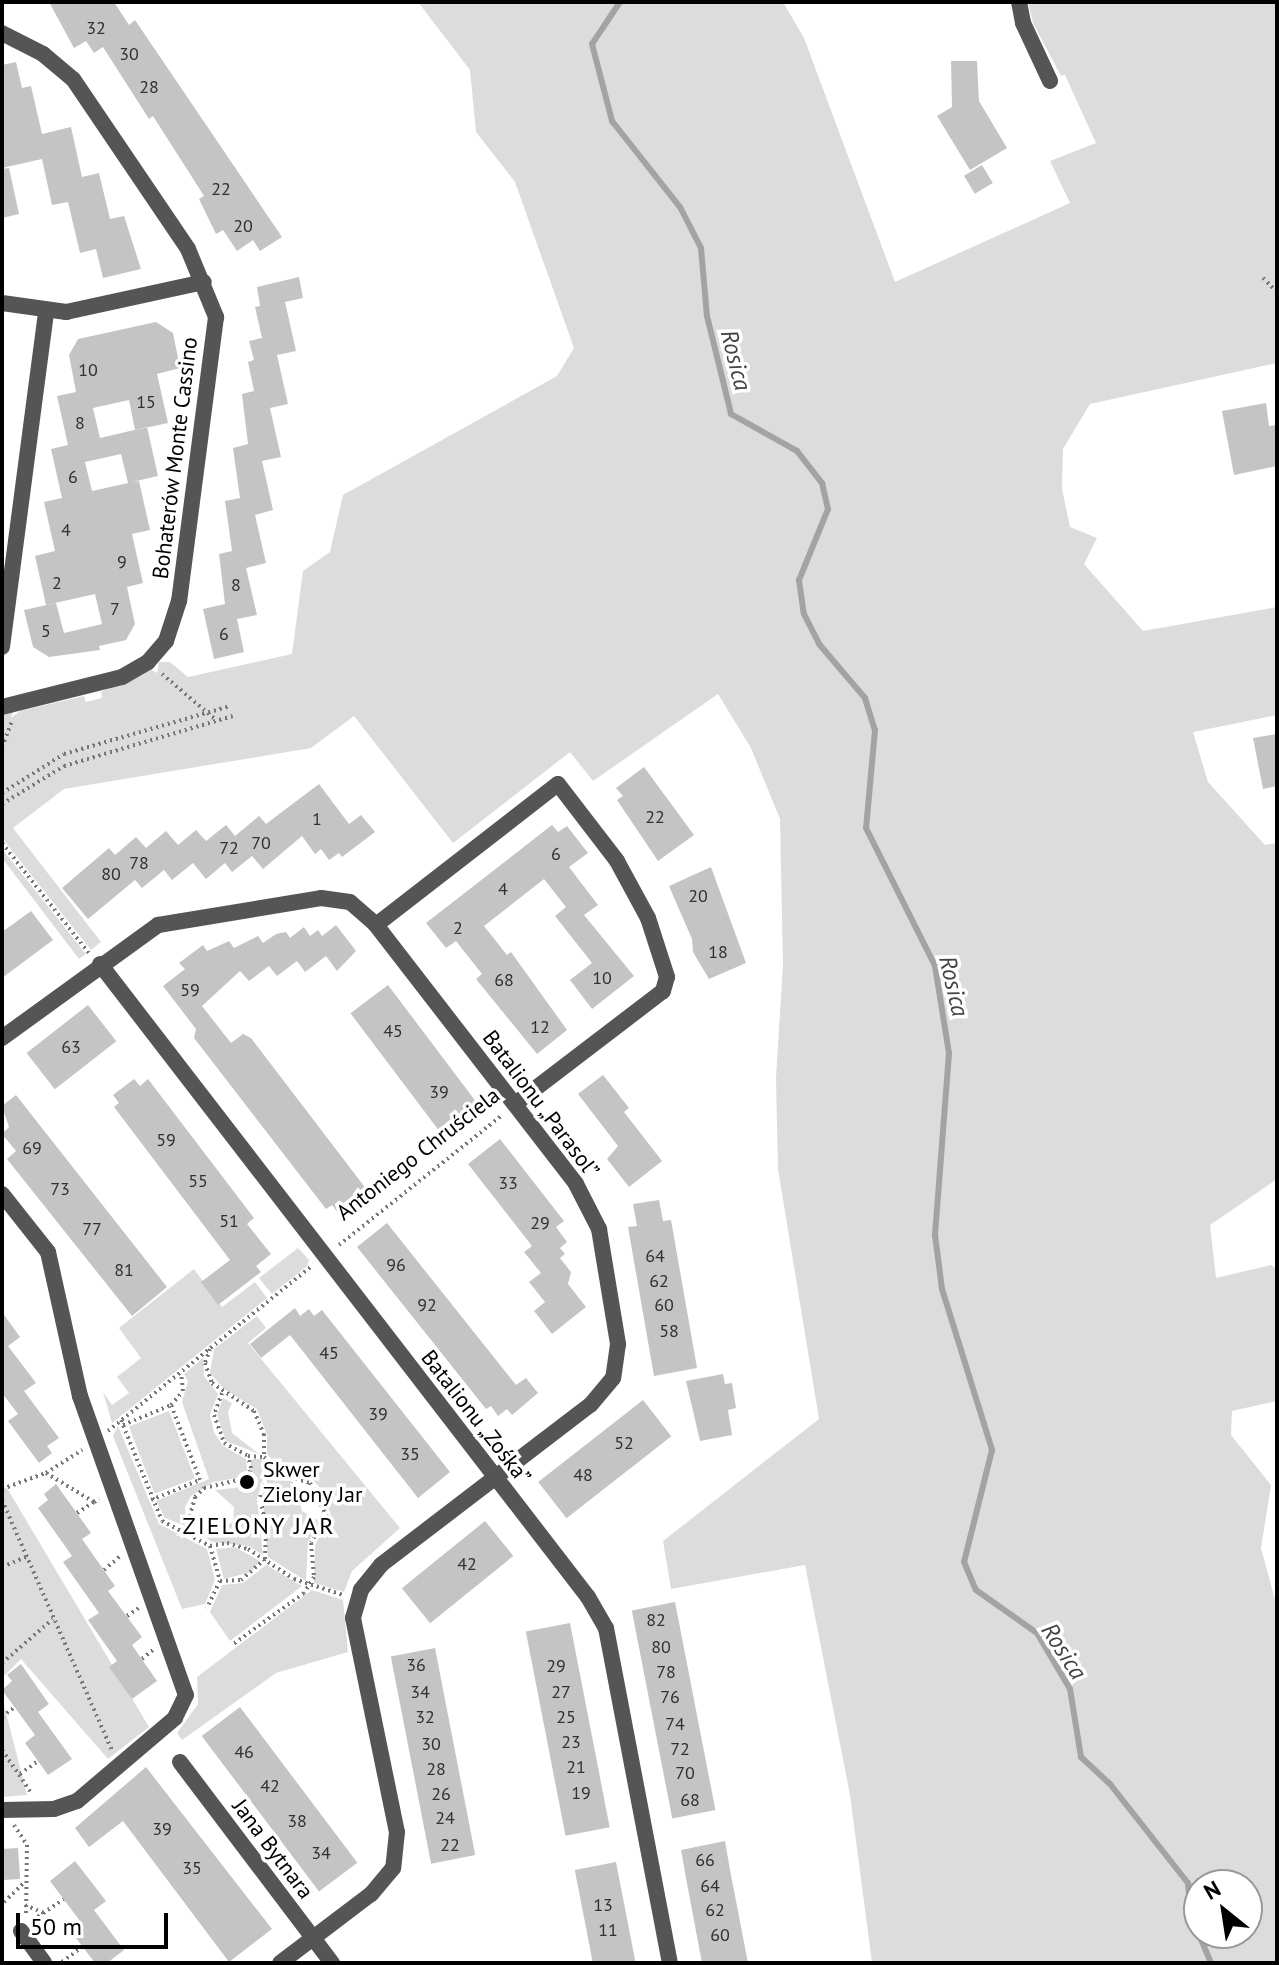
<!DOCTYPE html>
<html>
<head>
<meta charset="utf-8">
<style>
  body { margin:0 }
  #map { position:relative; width:1279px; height:1965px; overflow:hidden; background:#fff; font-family:"PT Sans",sans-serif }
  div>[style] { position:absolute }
  .green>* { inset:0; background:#dcdcdc; transform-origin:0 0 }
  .stream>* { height:6px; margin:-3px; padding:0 3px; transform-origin:3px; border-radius:3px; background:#a3a3a3 }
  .building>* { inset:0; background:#c4c4c4; transform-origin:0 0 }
  .path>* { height:4px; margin-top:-2px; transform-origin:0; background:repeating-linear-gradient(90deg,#777 0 2px,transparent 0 6px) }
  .minor>* { height:16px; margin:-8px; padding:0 8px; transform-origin:8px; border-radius:8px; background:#555 }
  .dots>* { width:22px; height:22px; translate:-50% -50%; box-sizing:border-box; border:4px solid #fff; border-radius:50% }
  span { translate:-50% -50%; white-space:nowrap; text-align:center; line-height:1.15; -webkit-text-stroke:7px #fff; paint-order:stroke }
  .number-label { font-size:18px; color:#313131 }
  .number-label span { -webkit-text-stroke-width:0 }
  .street-label { font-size:22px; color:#000 }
  .poi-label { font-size:22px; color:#000 }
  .left { translate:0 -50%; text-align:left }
  .water-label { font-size:24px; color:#444; font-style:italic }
  .neighbourhood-label { font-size:24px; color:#000; letter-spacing:2px }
  .frame { position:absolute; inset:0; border:4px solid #000; pointer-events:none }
  .north { position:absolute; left:1183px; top:1869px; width:80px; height:80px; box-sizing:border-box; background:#fff; border:2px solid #999; border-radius:50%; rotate:330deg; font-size:22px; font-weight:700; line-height:32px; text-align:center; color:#000 }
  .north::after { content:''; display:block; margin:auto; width:28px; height:36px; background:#000; clip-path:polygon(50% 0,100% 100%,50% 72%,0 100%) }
  .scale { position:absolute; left:16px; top:1913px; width:152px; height:36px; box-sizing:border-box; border:4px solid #000; border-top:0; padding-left:10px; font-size:24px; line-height:28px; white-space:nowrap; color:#000; -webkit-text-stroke:6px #fff; paint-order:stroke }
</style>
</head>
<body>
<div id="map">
  <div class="green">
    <i style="clip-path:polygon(evenodd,418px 2px,783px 2px,804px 38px,895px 282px,1070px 203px,1050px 161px,1096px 143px,1065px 75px,1061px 76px,1033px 23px,1028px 2px,1277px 2px,1277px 363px,1090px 404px,1063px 449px,1062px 489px,1070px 527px,1097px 538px,1084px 564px,1143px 631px,1277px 607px,1277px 715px,1193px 732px,1208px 782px,1265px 845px,1277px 843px,1277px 1179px,1210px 1225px,1216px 1278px,1271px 1265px,1277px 1269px,1277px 1401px,1232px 1411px,1231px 1435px,1271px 1485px,1261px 1548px,1277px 1607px,1277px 1963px,872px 1963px,850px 1795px,805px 1565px,671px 1589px,663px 1541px,819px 1419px,778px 1169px,776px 1078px,783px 965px,780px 819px,751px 748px,718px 694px,593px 781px,570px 752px,453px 843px,354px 716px,311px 748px,64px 789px,13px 828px,101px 942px,91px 950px,2px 838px,2px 715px,13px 712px,11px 718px,20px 711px,84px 696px,86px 702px,102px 698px,101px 692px,150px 669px,157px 673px,159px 662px,170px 662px,188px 677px,292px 654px,303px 571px,330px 552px,343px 495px,557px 376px,574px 348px,515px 182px,476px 132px,470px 70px,418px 2px,1199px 1885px,1247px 1885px,1247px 1933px,1199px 1933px,1199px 1885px)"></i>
    <i style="clip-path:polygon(2px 849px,86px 954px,79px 959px,2px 858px)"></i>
    <i style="clip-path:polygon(298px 1248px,309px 1260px,307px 1266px,272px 1294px,259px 1278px)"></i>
    <i style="clip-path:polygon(194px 1269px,222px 1307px,255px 1282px,267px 1298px,112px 1423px,103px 1392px,112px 1405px,129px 1393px,117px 1377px,141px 1358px,119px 1328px)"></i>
    <i style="clip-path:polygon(257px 1316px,266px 1328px,248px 1343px,400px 1528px,352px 1571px,344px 1592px,314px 1583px,315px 1545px,331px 1516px,322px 1490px,312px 1479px,275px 1463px,267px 1454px,267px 1435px,257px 1409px,224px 1389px,210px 1373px,214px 1349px)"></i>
    <i style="clip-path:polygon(203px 1358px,204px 1376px,218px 1394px,210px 1415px,214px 1432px,223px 1446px,246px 1459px,247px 1470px,244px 1477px,213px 1482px,191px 1496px,185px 1507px,186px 1526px,165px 1518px,156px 1501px,209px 1479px,182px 1402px,188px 1381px,184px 1374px)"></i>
    <i style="clip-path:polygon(223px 1398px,232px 1403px,228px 1412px,232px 1433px,259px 1454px,226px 1441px,217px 1415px)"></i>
    <i style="left:169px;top:1411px;width:72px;height:43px;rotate:69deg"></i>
    <i style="clip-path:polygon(118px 1426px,159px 1524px,207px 1549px,215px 1580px,205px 1604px,182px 1609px,113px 1436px)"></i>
    <i style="clip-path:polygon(252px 1459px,261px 1459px,267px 1467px,257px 1498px,263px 1555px,249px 1546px,212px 1542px,205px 1537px,233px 1522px,234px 1507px,215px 1490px,235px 1488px,247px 1479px)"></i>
    <i style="clip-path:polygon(271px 1472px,293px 1482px,302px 1511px,321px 1522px,308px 1542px,306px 1581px,268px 1557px,262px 1496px)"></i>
    <i style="clip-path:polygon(2px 1488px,7px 1488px,149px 1727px,108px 1759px,21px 1659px,2px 1678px)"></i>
    <i style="clip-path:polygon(235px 1547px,260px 1561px,251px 1572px,224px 1579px,216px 1549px)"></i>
    <i style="clip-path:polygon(266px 1565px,302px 1586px,230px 1641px,210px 1612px,222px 1585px,243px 1583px)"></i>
    <i style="clip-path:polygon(312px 1590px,343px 1600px,348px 1652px,276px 1673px,182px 1740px,177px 1733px,198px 1704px,197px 1677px)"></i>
    <i style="clip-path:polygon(2px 1697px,27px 1795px,2px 1797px)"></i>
  </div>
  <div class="stream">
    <i style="left:620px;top:2px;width:50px;rotate:123.7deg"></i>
    <i style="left:592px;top:44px;width:80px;rotate:75.4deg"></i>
    <i style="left:612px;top:121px;width:110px;rotate:51.7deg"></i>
    <i style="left:680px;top:207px;width:46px;rotate:62.9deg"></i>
    <i style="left:701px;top:248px;width:68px;rotate:85deg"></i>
    <i style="left:707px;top:316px;width:101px;rotate:76.2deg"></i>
    <i style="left:731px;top:414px;width:76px;rotate:29.3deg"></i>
    <i style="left:797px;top:451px;width:41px;rotate:52deg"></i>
    <i style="left:822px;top:483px;width:27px;rotate:77deg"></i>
    <i style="left:828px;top:509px;width:77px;rotate:112.2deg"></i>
    <i style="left:799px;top:580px;width:34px;rotate:82deg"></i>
    <i style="left:804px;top:614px;width:34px;rotate:63deg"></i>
    <i style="left:819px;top:644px;width:71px;rotate:49.6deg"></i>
    <i style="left:865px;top:698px;width:34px;rotate:73deg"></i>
    <i style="left:875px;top:730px;width:98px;rotate:95.2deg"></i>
    <i style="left:866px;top:828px;width:154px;rotate:63.4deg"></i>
    <i style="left:935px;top:966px;width:88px;rotate:80.9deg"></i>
    <i style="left:949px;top:1053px;width:183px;rotate:94.4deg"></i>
    <i style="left:935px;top:1235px;width:54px;rotate:82.6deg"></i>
    <i style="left:942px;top:1289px;width:169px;rotate:72.7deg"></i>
    <i style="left:992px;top:1450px;width:115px;rotate:104deg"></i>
    <i style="left:964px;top:1562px;width:30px;rotate:67deg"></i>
    <i style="left:976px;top:1590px;width:75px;rotate:35.2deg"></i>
    <i style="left:1037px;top:1633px;width:65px;rotate:59.5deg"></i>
    <i style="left:1070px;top:1689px;width:69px;rotate:80.8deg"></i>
    <i style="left:1081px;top:1757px;width:40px;rotate:43deg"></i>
    <i style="left:1110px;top:1784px;width:126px;rotate:51.8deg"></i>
    <i style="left:1188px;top:1883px;width:32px;rotate:85deg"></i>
    <i style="left:1191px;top:1915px;width:52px;rotate:67.4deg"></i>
  </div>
  <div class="building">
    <i style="clip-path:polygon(49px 2px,114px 2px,129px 25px,135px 20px,282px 237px,260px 251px,253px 240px,237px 251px,223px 230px,216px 234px,199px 199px,204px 196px,153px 116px,149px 119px,103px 47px,94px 53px,86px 41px,74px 48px)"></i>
    <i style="clip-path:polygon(951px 61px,977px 61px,979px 101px,1007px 148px,970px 170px,937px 116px,952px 107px)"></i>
    <i style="clip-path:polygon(16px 62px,22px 88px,31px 86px,42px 134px,71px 127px,82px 177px,99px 173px,110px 219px,124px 216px,141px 269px,103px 278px,96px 249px,80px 253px,68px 202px,52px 205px,42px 159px,2px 168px,2px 65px)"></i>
    <i style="left:982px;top:165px;width:21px;height:21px;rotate:59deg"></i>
    <i style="clip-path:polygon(9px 168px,19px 214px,2px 218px,2px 169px)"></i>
    <i style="clip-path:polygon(299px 277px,303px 298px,285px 302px,296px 351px,277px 355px,288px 404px,270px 408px,281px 457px,262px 461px,273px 510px,255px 515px,266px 563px,246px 568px,257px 615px,237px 619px,244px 652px,214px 659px,203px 609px,225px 604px,219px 554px,232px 551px,225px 501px,240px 498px,233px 448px,248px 444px,242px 394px,254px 391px,248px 362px,254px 360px,249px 341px,262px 338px,255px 307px,260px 306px,257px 287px)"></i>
    <i style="clip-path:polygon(evenodd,156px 322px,173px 333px,180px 368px,157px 374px,168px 423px,135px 430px,129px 400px,93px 408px,100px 438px,147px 427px,158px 476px,132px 482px,139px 481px,150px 530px,132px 534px,143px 583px,127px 587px,135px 624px,126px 640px,99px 646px,100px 650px,49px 657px,33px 647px,24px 610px,56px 603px,64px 633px,102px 624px,95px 594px,46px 605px,35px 556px,55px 551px,44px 502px,62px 498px,51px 449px,68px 445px,57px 396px,76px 392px,69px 355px,78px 339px,156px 322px,121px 454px,128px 483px,92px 491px,85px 462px,121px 454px)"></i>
    <i style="clip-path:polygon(1266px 403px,1269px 426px,1277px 425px,1277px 466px,1234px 475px,1222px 411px)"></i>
    <i style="clip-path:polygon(1277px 734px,1277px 786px,1263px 789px,1253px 738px)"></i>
    <i style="clip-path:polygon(644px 767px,694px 835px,658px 861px,617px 800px,623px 796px,616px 788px)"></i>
    <i style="clip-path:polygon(319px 784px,349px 824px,361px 815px,375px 832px,342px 857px,339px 853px,329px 860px,321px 849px,315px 854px,302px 836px,263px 869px,252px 856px,232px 872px,225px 863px,206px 879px,193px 863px,172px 880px,164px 870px,142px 888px,135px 880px,88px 919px,62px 888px,109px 848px,115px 855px,136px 837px,146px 848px,166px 831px,178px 845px,196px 830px,206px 841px,226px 825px,235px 836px,259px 816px,266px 824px)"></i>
    <i style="clip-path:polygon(552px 825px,558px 832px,567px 826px,588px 853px,569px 867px,598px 905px,584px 915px,634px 976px,592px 1009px,570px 980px,592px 963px,555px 916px,566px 907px,544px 879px,484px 926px,507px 955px,511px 952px,567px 1030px,537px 1054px,476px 979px,482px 974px,456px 941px,446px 948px,426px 923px)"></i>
    <i style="clip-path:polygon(711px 867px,746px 963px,709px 979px,693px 952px,692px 939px,669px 886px)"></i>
    <i style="clip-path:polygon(31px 911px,53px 940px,2px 978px,2px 932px)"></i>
    <i style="clip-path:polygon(336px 925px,356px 951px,337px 971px,326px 956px,305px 972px,297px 961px,277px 976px,269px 966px,249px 981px,240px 971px,202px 1006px,231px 1043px,243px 1034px,251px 1038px,367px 1190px,369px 1197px,342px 1218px,332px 1205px,326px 1209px,194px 1038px,196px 1029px,163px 986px,185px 969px,179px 963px,203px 945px,207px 951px,229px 941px,234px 948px,258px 936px,263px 943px,276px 934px,286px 932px,290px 938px,304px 927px,310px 936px,318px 930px,322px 936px)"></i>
    <i style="left:388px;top:985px;width:156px;height:47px;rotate:53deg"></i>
    <i style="left:88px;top:1005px;width:46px;height:78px;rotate:52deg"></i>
    <i style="clip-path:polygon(603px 1075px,629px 1108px,624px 1112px,662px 1161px,629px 1187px,607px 1159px,618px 1146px,578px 1094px)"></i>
    <i style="clip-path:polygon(134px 1079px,140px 1086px,148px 1079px,254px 1218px,247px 1224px,271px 1254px,256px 1266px,261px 1272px,218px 1305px,201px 1282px,230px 1260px,114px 1107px,119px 1103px,113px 1095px)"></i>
    <i style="clip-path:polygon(16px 1095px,167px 1287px,132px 1316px,7px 1159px,16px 1151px,2px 1134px,9px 1127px,2px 1106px)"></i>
    <i style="clip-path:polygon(500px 1139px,564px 1221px,556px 1227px,567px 1242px,560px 1248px,565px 1254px,560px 1258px,571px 1272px,568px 1284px,586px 1307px,552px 1334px,534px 1311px,545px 1302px,529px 1282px,541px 1273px,524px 1252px,532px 1246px,468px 1164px)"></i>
    <i style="clip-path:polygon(659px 1200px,663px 1221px,671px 1220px,697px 1368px,654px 1376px,628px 1227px,637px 1226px,633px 1204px)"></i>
    <i style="clip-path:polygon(387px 1223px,516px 1385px,526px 1378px,538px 1393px,512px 1415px,507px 1409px,498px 1416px,491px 1406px,486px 1409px,357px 1247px)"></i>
    <i style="clip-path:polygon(295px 1308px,300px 1316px,309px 1309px,314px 1316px,322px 1310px,450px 1472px,418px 1498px,290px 1335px,261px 1358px,250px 1344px)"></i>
    <i style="clip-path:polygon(2px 1312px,20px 1337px,8px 1346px,36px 1383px,24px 1391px,59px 1438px,47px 1446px,52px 1453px,39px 1463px,8px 1421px,18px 1414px,2px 1393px)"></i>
    <i style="clip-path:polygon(723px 1374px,725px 1384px,732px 1383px,736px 1408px,728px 1410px,732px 1435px,700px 1441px,686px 1381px)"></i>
    <i style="left:643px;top:1400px;width:46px;height:133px;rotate:52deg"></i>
    <i style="clip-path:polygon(56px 1484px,91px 1533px,82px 1539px,115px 1586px,108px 1591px,142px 1637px,132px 1645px,157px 1681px,132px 1699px,109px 1667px,117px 1661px,88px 1620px,99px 1613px,63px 1562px,72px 1556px,38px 1508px,48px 1500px,44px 1494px)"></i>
    <i style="left:485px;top:1521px;width:45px;height:107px;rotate:51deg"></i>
    <i style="left:675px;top:1602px;width:212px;height:44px;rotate:79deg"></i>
    <i style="left:570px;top:1623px;width:208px;height:45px;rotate:79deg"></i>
    <i style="left:435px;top:1648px;width:211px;height:45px;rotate:79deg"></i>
    <i style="clip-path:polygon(21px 1664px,49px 1704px,38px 1712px,72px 1759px,48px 1775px,25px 1743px,35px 1735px,2px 1690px,12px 1681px,7px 1675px)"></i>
    <i style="left:240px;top:1707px;width:195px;height:48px;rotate:53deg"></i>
    <i style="clip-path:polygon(146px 1767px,272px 1929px,229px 1962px,123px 1821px,89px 1847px,75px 1828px)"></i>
    <i style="clip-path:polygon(725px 1841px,730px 1870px,748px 1963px,702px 1963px,686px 1878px,681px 1850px)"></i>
    <i style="left:18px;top:1848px;width:31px;height:16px;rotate:86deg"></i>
    <i style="clip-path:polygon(75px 1861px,106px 1901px,94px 1910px,124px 1950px,107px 1963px,95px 1963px,69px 1929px,80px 1921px,50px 1881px)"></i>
    <i style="left:616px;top:1862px;width:103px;height:42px;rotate:79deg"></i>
  </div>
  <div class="path">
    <i style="left:1263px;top:278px;width:20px;rotate:45deg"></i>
    <i style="left:162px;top:674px;width:71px;rotate:40.4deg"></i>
    <i style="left:2px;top:747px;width:26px;rotate:-69deg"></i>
    <i style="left:2px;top:793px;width:73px;rotate:-32.2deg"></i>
    <i style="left:64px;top:754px;width:173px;rotate:-16.1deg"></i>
    <i style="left:2px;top:804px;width:73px;rotate:-31.5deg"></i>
    <i style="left:64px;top:766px;width:176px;rotate:-16.5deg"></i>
    <i style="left:2px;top:843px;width:140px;rotate:51.7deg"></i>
    <i style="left:339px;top:1245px;width:207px;rotate:-38.5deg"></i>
    <i style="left:210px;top:1349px;width:15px;rotate:110deg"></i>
    <i style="left:205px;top:1363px;width:21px;rotate:71deg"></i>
    <i style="left:212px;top:1383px;width:50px;rotate:33.7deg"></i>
    <i style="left:254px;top:1411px;width:25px;rotate:67deg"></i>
    <i style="left:264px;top:1434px;width:23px;rotate:90deg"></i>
    <i style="left:264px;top:1457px;width:27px;rotate:42deg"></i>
    <i style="left:284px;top:1475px;width:27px;rotate:17deg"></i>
    <i style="left:310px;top:1483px;width:37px;rotate:63deg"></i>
    <i style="left:327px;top:1516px;width:31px;rotate:121deg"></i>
    <i style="left:311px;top:1543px;width:34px;rotate:85deg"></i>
    <i style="left:314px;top:1577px;width:19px;rotate:122deg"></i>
    <i style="left:304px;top:1593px;width:89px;rotate:144.2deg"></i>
    <i style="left:222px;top:1393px;width:23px;rotate:110deg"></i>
    <i style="left:214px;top:1415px;width:30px;rotate:70deg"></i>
    <i style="left:224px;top:1443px;width:27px;rotate:28deg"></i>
    <i style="left:248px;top:1456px;width:15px;rotate:4deg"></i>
    <i style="left:121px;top:1420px;width:109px;rotate:67.9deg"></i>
    <i style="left:162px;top:1521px;width:54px;rotate:27.5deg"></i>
    <i style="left:210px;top:1546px;width:36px;rotate:74deg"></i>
    <i style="left:220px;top:1581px;width:30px;rotate:116deg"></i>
    <i style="left:123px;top:1425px;width:52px;rotate:-22.6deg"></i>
    <i style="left:171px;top:1405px;width:18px;rotate:-49deg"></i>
    <i style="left:183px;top:1391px;width:18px;rotate:-96deg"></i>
    <i style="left:108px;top:1431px;width:264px;rotate:-39deg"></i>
    <i style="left:46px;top:1473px;width:56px;rotate:31.1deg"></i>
    <i style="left:94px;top:1502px;width:6px;rotate:-31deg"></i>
    <i style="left:2px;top:1489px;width:47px;rotate:-20deg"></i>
    <i style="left:46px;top:1473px;width:43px;rotate:-32.6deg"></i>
    <i style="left:2px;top:1500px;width:274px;rotate:66.3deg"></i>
    <i style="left:151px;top:1500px;width:53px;rotate:-22.2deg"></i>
    <i style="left:200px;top:1480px;width:80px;rotate:-111.1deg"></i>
    <i style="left:77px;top:1513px;width:20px;rotate:-33deg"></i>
    <i style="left:194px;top:1534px;width:13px;rotate:-117deg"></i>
    <i style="left:188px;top:1522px;width:26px;rotate:-74deg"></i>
    <i style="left:195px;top:1497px;width:13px;rotate:-45deg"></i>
    <i style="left:204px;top:1488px;width:44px;rotate:-13.1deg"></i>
    <i style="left:247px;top:1478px;width:11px;rotate:-68deg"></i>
    <i style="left:251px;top:1468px;width:12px;rotate:-104deg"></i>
    <i style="left:210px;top:1546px;width:17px;rotate:-10deg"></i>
    <i style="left:227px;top:1543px;width:22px;rotate:16deg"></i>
    <i style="left:248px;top:1549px;width:55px;rotate:33.1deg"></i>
    <i style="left:294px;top:1579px;width:52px;rotate:18.1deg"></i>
    <i style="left:2px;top:1567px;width:26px;rotate:-23deg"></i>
    <i style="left:104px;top:1570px;width:21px;rotate:-41deg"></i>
    <i style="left:220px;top:1581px;width:21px;rotate:-3deg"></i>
    <i style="left:241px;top:1580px;width:32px;rotate:-41deg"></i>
    <i style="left:265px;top:1559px;width:33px;rotate:-88deg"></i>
    <i style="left:266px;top:1526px;width:30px;rotate:-102deg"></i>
    <i style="left:260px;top:1497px;width:33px;rotate:-69deg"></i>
    <i style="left:127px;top:1616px;width:14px;rotate:-34deg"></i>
    <i style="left:142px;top:1659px;width:16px;rotate:-40deg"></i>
    <i style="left:2px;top:1663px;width:67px;rotate:-40.8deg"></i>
    <i style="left:2px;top:1717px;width:16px;rotate:-38deg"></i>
    <i style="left:2px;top:1750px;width:50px;rotate:55.7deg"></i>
    <i style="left:20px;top:1774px;width:22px;rotate:-36deg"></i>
    <i style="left:14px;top:1825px;width:24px;rotate:57deg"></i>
    <i style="left:27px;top:1845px;width:72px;rotate:90.8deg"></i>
    <i style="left:4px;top:1902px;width:30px;rotate:-44deg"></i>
    <i style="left:25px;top:1905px;width:21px;rotate:23deg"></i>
    <i style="left:33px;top:1920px;width:37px;rotate:-34deg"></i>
    <i style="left:62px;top:1962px;width:25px;rotate:-37deg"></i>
  </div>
  <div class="minor">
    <i style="left:1019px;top:2px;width:21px;rotate:79deg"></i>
    <i style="left:1023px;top:23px;width:64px;rotate:65deg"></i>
    <i style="left:2px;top:33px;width:46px;rotate:27.1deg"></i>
    <i style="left:43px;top:54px;width:39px;rotate:40deg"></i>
    <i style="left:73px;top:79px;width:205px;rotate:55.9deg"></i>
    <i style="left:188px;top:249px;width:74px;rotate:67.6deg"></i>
    <i style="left:216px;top:317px;width:286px;rotate:97.4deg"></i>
    <i style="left:179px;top:601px;width:42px;rotate:108deg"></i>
    <i style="left:166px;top:641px;width:28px;rotate:131deg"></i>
    <i style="left:148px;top:662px;width:30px;rotate:150deg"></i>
    <i style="left:122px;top:677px;width:124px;rotate:166deg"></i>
    <i style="left:2px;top:303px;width:65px;rotate:8deg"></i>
    <i style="left:66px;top:312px;width:141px;rotate:-12.3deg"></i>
    <i style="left:2px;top:647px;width:338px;rotate:-82.5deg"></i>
    <i style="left:376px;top:925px;width:230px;rotate:-37.8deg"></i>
    <i style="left:558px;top:784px;width:97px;rotate:52.5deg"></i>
    <i style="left:617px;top:861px;width:65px;rotate:61.5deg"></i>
    <i style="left:648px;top:918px;width:62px;rotate:72.1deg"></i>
    <i style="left:667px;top:977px;width:15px;rotate:106deg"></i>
    <i style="left:663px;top:991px;width:186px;rotate:142.6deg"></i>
    <i style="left:100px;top:964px;width:799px;rotate:52.37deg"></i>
    <i style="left:588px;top:1597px;width:36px;rotate:60deg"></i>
    <i style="left:606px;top:1628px;width:341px;rotate:79.2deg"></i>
    <i style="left:2px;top:1038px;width:193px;rotate:-35.9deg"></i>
    <i style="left:158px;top:925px;width:165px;rotate:-9.4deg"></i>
    <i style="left:321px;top:898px;width:29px;rotate:8deg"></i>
    <i style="left:350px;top:902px;width:35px;rotate:41deg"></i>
    <i style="left:376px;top:925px;width:327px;rotate:52.3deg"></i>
    <i style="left:576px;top:1184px;width:51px;rotate:62.9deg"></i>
    <i style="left:599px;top:1229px;width:117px;rotate:80.6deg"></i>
    <i style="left:618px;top:1344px;width:34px;rotate:98deg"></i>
    <i style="left:613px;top:1378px;width:35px;rotate:130deg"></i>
    <i style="left:590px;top:1405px;width:263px;rotate:142.6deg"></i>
    <i style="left:381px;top:1565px;width:32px;rotate:129deg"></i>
    <i style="left:361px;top:1590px;width:29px;rotate:106deg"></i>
    <i style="left:353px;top:1618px;width:218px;rotate:78.4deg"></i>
    <i style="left:397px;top:1832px;width:36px;rotate:96deg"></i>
    <i style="left:393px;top:1868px;width:34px;rotate:130deg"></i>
    <i style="left:371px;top:1894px;width:114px;rotate:142.8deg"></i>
    <i style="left:2px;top:1194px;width:74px;rotate:51.6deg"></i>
    <i style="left:48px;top:1252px;width:148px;rotate:77.5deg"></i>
    <i style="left:80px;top:1396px;width:317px;rotate:70.5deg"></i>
    <i style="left:186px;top:1695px;width:25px;rotate:116deg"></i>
    <i style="left:175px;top:1718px;width:128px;rotate:139.7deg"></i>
    <i style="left:77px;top:1801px;width:24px;rotate:161deg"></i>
    <i style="left:54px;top:1809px;width:52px;rotate:178.9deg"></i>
    <i style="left:180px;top:1762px;width:252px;rotate:52.9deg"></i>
    <i style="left:21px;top:1931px;width:39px;rotate:54deg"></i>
  </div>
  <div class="dots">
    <i style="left:247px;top:1482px;background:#000"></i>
  </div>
  <div class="number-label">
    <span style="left:96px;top:28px">32</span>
    <span style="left:129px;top:54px">30</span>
    <span style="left:149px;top:87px">28</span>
    <span style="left:221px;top:189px">22</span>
    <span style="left:243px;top:226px">20</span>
    <span style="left:88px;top:370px">10</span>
    <span style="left:146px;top:402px">15</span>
    <span style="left:80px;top:423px">8</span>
    <span style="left:73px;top:477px">6</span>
    <span style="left:66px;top:530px">4</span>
    <span style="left:122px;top:562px">9</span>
    <span style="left:57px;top:583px">2</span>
    <span style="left:236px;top:585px">8</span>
    <span style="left:115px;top:609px">7</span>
    <span style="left:46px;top:631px">5</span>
    <span style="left:224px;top:634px">6</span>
    <span style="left:655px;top:817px">22</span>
    <span style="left:317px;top:819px">1</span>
    <span style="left:261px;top:843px">70</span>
    <span style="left:229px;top:848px">72</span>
    <span style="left:556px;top:854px">6</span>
    <span style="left:139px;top:863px">78</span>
    <span style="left:111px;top:874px">80</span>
    <span style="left:503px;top:889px">4</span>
    <span style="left:698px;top:896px">20</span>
    <span style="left:458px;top:928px">2</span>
    <span style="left:718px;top:952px">18</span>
    <span style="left:602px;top:978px">10</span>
    <span style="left:504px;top:980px">68</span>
    <span style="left:190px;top:990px">59</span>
    <span style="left:540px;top:1027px">12</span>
    <span style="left:393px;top:1031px">45</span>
    <span style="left:71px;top:1047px">63</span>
    <span style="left:439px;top:1092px">39</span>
    <span style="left:166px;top:1140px">59</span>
    <span style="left:32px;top:1148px">69</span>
    <span style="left:198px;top:1181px">55</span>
    <span style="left:508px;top:1183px">33</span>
    <span style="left:60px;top:1189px">73</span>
    <span style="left:229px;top:1221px">51</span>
    <span style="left:540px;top:1223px">29</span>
    <span style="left:92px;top:1229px">77</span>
    <span style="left:655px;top:1256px">64</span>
    <span style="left:396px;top:1265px">96</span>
    <span style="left:124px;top:1270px">81</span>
    <span style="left:659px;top:1281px">62</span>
    <span style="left:427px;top:1305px">92</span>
    <span style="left:664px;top:1305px">60</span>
    <span style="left:669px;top:1331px">58</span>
    <span style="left:329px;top:1353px">45</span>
    <span style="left:378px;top:1414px">39</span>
    <span style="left:624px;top:1443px">52</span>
    <span style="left:410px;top:1454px">35</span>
    <span style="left:583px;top:1475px">48</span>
    <span style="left:467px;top:1564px">42</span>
    <span style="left:656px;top:1620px">82</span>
    <span style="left:661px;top:1647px">80</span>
    <span style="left:416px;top:1665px">36</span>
    <span style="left:556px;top:1666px">29</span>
    <span style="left:666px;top:1672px">78</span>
    <span style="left:420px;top:1692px">34</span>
    <span style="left:561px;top:1692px">27</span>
    <span style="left:670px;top:1697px">76</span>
    <span style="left:425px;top:1717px">32</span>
    <span style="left:566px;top:1717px">25</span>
    <span style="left:675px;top:1724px">74</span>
    <span style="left:571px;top:1742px">23</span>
    <span style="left:431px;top:1744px">30</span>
    <span style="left:680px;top:1749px">72</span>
    <span style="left:244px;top:1752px">46</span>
    <span style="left:576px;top:1767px">21</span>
    <span style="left:436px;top:1769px">28</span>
    <span style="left:685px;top:1773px">70</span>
    <span style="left:270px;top:1786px">42</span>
    <span style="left:581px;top:1793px">19</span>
    <span style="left:441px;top:1794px">26</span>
    <span style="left:690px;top:1800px">68</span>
    <span style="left:445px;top:1818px">24</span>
    <span style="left:297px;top:1821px">38</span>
    <span style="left:162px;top:1829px">39</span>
    <span style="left:450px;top:1845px">22</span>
    <span style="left:321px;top:1853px">34</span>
    <span style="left:705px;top:1860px">66</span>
    <span style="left:192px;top:1868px">35</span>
    <span style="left:710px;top:1886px">64</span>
    <span style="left:603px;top:1905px">13</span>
    <span style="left:715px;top:1910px">62</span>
    <span style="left:608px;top:1930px">11</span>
    <span style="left:720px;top:1935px">60</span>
  </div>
  <div class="street-label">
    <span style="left:175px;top:458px;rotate:-83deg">Bohaterów Monte Cassino</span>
    <span style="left:541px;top:1104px;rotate:53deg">Batalionu „Parasol”</span>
    <span style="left:418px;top:1154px;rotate:-38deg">Antoniego Chruściela</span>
    <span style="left:476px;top:1417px;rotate:52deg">Batalionu „Zośka”</span>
    <span style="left:273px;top:1849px;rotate:53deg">Jana Bytnara</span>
  </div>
  <div class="poi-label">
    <span class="left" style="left:263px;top:1482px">Skwer<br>Zielony Jar</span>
  </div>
  <div class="water-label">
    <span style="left:736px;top:360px;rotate:76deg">Rosica</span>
    <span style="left:954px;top:986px;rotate:77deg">Rosica</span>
    <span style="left:1064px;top:1651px;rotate:57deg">Rosica</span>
  </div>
  <div class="neighbourhood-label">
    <span style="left:259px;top:1526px">ZIELONY JAR</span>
  </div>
  <div class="frame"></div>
  <div class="north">N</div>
  <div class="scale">50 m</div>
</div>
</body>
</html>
